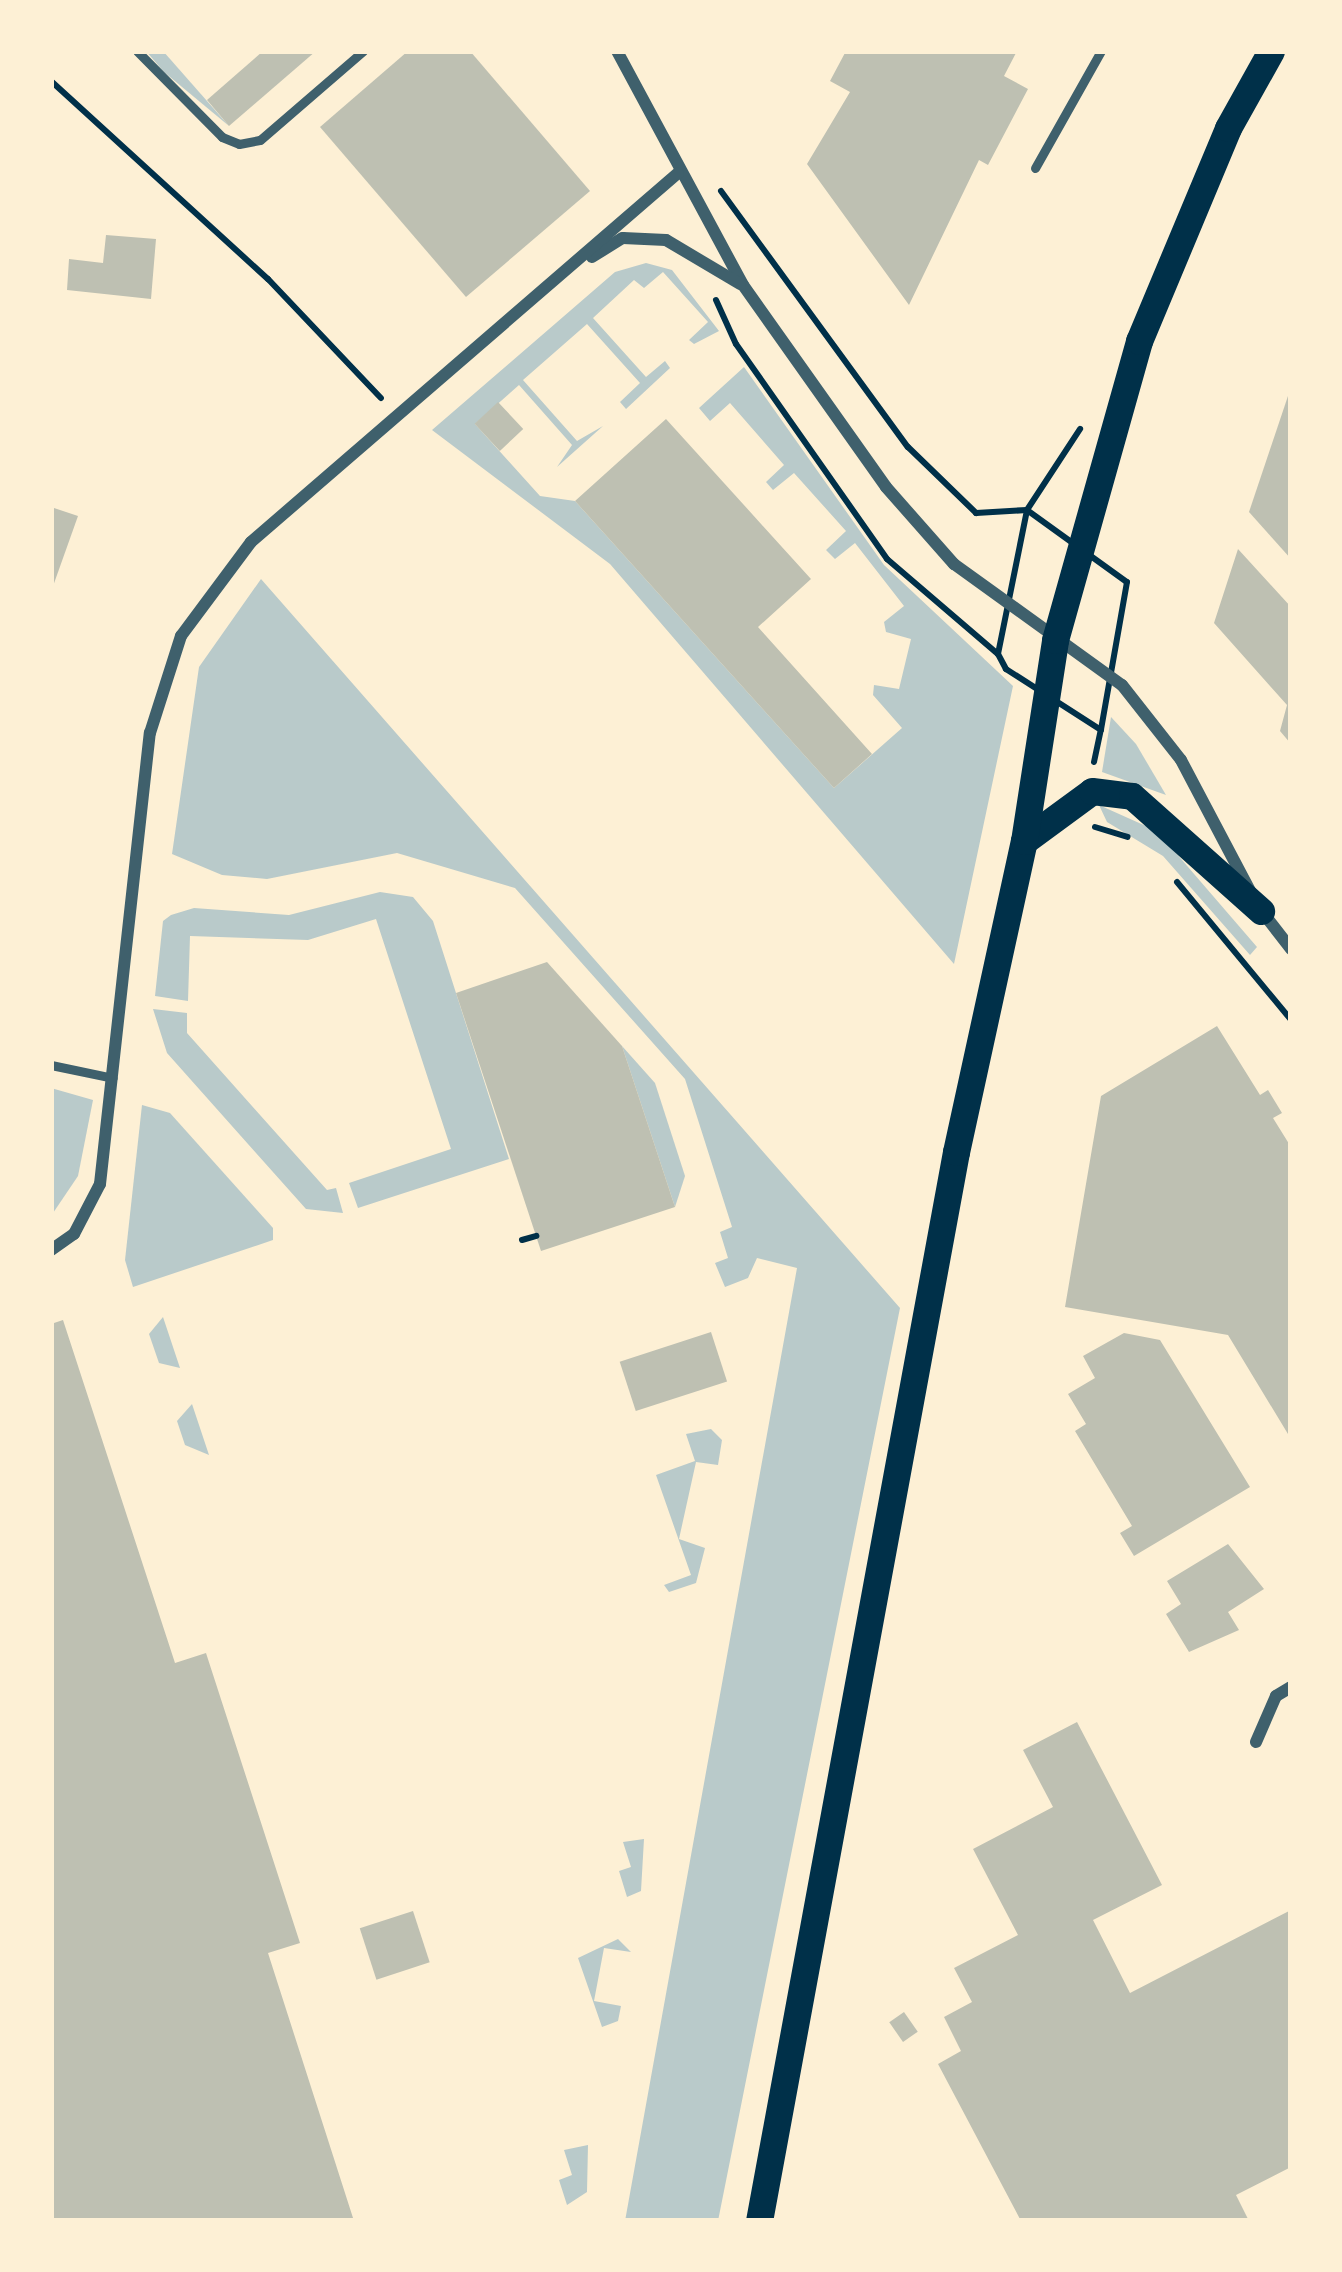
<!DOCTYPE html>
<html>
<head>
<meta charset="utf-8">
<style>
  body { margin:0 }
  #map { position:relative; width:1342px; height:2272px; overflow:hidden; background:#fdf0d5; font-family:"Titillium Web",sans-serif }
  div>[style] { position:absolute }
  .green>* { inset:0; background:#b9caca }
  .building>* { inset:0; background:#bec0b2; transform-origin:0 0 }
  .path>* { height:6px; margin:-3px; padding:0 3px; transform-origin:3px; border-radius:3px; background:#003049 }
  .service>* { height:9px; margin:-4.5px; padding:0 4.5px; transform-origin:4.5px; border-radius:4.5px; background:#3f606c }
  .minor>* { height:12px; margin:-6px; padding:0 6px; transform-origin:6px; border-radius:6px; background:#3f606c }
  .primary>* { height:27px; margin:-13.5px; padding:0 13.5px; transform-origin:13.5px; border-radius:13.5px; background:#003049 }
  span { translate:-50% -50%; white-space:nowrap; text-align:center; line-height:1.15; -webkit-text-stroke:9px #fdf0d5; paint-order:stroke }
  .frame { position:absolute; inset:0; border:54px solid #fdf0d5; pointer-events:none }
</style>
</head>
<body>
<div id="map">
  <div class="green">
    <i style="clip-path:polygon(146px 51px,163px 51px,229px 126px,164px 72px)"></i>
    <i style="clip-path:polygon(646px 263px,672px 270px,719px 331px,694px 344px,689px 340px,708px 322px,663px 272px,644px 288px,634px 280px,593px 318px,646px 377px,665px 361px,670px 368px,626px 409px,620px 402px,640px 383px,587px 324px,523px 380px,577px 441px,603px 426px,557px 467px,572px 445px,519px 385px,475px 424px,540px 496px,575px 501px,834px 788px,902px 728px,873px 695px,874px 685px,899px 689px,911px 639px,886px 632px,884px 622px,904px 606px,855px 543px,835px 559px,826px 550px,846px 531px,794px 473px,773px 490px,766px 482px,784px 465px,730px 403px,710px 421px,699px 408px,744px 367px,884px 565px,1013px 686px,954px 964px,610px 564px,432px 430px,615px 272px)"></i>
    <i style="clip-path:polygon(261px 579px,900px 1308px,718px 2221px,625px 2221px,797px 1268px,757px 1258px,748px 1278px,725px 1287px,715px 1263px,728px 1258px,720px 1232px,732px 1227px,685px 1079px,515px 888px,397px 853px,267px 879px,222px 875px,172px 854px,199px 667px)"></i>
    <i style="clip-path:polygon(1111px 717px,1136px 744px,1166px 795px,1102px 772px)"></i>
    <i style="clip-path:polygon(1099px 805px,1157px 831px,1257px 947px,1250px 955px,1163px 856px,1107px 822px)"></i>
    <i style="clip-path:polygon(380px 892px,413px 897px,433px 921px,509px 1159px,358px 1208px,349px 1183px,451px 1149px,376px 919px,308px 940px,190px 936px,188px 1001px,155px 996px,163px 921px,171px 915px,194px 908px,289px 915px)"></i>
    <i style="clip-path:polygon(153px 1009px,187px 1013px,187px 1033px,327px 1190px,336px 1188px,343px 1213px,306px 1209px,167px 1053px)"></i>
    <i style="clip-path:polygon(622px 1046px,655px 1083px,685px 1176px,675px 1207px)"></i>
    <i style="clip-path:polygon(51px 1088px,93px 1100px,78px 1176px,51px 1216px)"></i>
    <i style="clip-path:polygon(142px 1105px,170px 1113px,273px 1228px,273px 1240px,133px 1287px,125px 1260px)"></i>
    <i style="clip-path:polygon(163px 1317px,180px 1368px,159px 1363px,149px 1334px)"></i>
    <i style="clip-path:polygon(192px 1404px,209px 1455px,185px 1445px,177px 1421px)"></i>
    <i style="clip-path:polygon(711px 1429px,722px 1440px,718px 1465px,696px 1462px,679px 1539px,705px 1548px,696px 1583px,669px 1592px,664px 1585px,691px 1575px,656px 1475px,695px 1461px,686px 1434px)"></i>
    <i style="clip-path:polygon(644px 1839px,641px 1891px,627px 1897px,619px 1871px,631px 1867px,623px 1842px)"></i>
    <i style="clip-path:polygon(618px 1939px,631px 1952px,604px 1948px,594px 2001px,621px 2006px,618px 2021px,602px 2027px,578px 1958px)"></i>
    <i style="clip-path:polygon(588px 2145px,587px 2192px,567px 2205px,559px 2180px,572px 2175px,564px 2150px)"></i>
  </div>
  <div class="building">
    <i style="clip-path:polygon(263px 51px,316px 51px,229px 126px,207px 100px)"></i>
    <i style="clip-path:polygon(408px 51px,470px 51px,590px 191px,466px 297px,320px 127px)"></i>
    <i style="clip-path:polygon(846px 51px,1017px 51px,1004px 76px,1028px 89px,988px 165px,979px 160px,909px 305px,807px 164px,850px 92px,830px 81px)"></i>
    <i style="clip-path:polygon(106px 235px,156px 239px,151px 299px,67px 290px,69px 259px,103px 263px)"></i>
    <i style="clip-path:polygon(1290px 390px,1291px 391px,1291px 559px,1249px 512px)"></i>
    <i style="left:498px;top:402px;width:37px;height:32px;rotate:47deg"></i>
    <i style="clip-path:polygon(666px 419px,811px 579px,758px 627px,872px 754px,834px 788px,575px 501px)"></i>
    <i style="clip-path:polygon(51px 507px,78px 516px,52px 589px,51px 589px)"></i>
    <i style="clip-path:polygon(1238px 549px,1291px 607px,1291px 744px,1280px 731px,1287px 705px,1214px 623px)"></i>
    <i style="clip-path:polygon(547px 962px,622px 1046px,675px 1207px,541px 1251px,456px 993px)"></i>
    <i style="clip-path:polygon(1217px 1026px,1260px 1095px,1268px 1090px,1282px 1113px,1273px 1118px,1291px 1147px,1291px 1439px,1228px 1335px,1065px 1307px,1101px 1096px)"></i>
    <i style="clip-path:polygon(63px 1320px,175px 1663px,206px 1653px,300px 1943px,268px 1953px,354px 2221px,51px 2221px,51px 1324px)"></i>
    <i style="left:711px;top:1332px;width:52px;height:96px;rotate:72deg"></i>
    <i style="clip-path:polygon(1124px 1333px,1160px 1340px,1250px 1487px,1134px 1556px,1120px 1533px,1132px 1526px,1075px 1431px,1086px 1424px,1068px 1394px,1095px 1378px,1083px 1356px)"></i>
    <i style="clip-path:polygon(1228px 1544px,1264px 1589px,1228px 1612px,1239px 1630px,1189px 1652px,1166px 1614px,1181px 1604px,1167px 1581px)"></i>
    <i style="clip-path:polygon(1077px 1722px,1162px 1885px,1093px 1920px,1130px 1993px,1291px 1910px,1291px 2167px,1236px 2195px,1249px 2221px,1021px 2221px,938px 2064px,961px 2051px,944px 2017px,972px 2002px,954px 1968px,1018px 1935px,973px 1849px,1053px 1807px,1023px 1750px)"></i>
    <i style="left:413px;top:1911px;width:54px;height:56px;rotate:72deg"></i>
    <i style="left:904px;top:2012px;width:24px;height:18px;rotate:55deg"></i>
  </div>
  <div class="path">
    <i style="left:51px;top:81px;width:294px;rotate:42.4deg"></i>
    <i style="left:268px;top:279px;width:164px;rotate:46.5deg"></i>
    <i style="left:721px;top:191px;width:317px;rotate:53.9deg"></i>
    <i style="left:908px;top:447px;width:95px;rotate:44.1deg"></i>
    <i style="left:976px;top:513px;width:51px;rotate:-3.4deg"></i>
    <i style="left:1027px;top:510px;width:97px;rotate:-56.8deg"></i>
    <i style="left:716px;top:300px;width:48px;rotate:65.6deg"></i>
    <i style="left:736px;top:344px;width:263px;rotate:54.9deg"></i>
    <i style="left:887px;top:559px;width:146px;rotate:40.6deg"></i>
    <i style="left:1027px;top:510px;width:123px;rotate:35.8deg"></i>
    <i style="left:1127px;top:582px;width:150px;rotate:100deg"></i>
    <i style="left:1101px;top:730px;width:113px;rotate:-147.3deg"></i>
    <i style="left:1006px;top:669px;width:17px;rotate:-118deg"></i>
    <i style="left:998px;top:654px;width:147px;rotate:-78.6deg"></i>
    <i style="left:1094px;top:762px;width:33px;rotate:-78deg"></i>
    <i style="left:1095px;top:827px;width:34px;rotate:17deg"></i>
    <i style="left:1177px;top:882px;width:179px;rotate:50.4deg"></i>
    <i style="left:522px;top:1240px;width:15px;rotate:-16deg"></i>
  </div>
  <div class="service">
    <i style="left:137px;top:51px;width:121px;rotate:45.3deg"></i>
    <i style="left:222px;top:137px;width:18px;rotate:22deg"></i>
    <i style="left:239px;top:144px;width:21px;rotate:-11deg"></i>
    <i style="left:260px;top:140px;width:136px;rotate:-40.8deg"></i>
    <i style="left:1035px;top:168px;width:134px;rotate:-60.6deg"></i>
    <i style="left:51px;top:1065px;width:63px;rotate:11.8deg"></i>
  </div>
  <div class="minor">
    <i style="left:617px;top:51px;width:266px;rotate:61.7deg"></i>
    <i style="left:743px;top:285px;width:247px;rotate:54.7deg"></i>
    <i style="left:886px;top:487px;width:103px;rotate:48.6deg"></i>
    <i style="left:954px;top:564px;width:207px;rotate:35.8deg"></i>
    <i style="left:1122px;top:685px;width:95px;rotate:51.8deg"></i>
    <i style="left:1181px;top:760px;width:148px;rotate:62.2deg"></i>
    <i style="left:592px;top:257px;width:36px;rotate:-32deg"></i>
    <i style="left:623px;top:238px;width:43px;rotate:2.7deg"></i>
    <i style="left:666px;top:240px;width:86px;rotate:30.7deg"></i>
    <i style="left:1260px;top:909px;width:51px;rotate:52.2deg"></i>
    <i style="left:51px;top:1250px;width:28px;rotate:-35deg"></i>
    <i style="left:74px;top:1234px;width:56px;rotate:-62.5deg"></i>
    <i style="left:100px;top:1184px;width:454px;rotate:-83.7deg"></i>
    <i style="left:150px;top:733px;width:102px;rotate:-72.3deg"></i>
    <i style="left:181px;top:636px;width:117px;rotate:-53.3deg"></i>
    <i style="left:251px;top:542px;width:564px;rotate:-40.83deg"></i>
    <i style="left:1256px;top:1742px;width:50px;rotate:-66.5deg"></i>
    <i style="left:1276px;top:1696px;width:17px;rotate:-31deg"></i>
  </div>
  <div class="primary">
    <i style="left:1024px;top:841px;width:84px;rotate:-36.3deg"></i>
    <i style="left:1092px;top:791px;width:40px;rotate:7.1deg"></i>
    <i style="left:1132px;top:796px;width:173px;rotate:41.7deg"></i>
    <i style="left:759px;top:2221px;width:1087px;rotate:-79.56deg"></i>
    <i style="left:956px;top:1152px;width:318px;rotate:-77.7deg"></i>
    <i style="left:1024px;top:841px;width:203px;rotate:-81.2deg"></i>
    <i style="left:1055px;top:640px;width:311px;rotate:-74.3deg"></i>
    <i style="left:1139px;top:341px;width:231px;rotate:-67.3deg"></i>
    <i style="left:1228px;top:128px;width:88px;rotate:-60.8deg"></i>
  </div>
  <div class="frame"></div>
</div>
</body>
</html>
